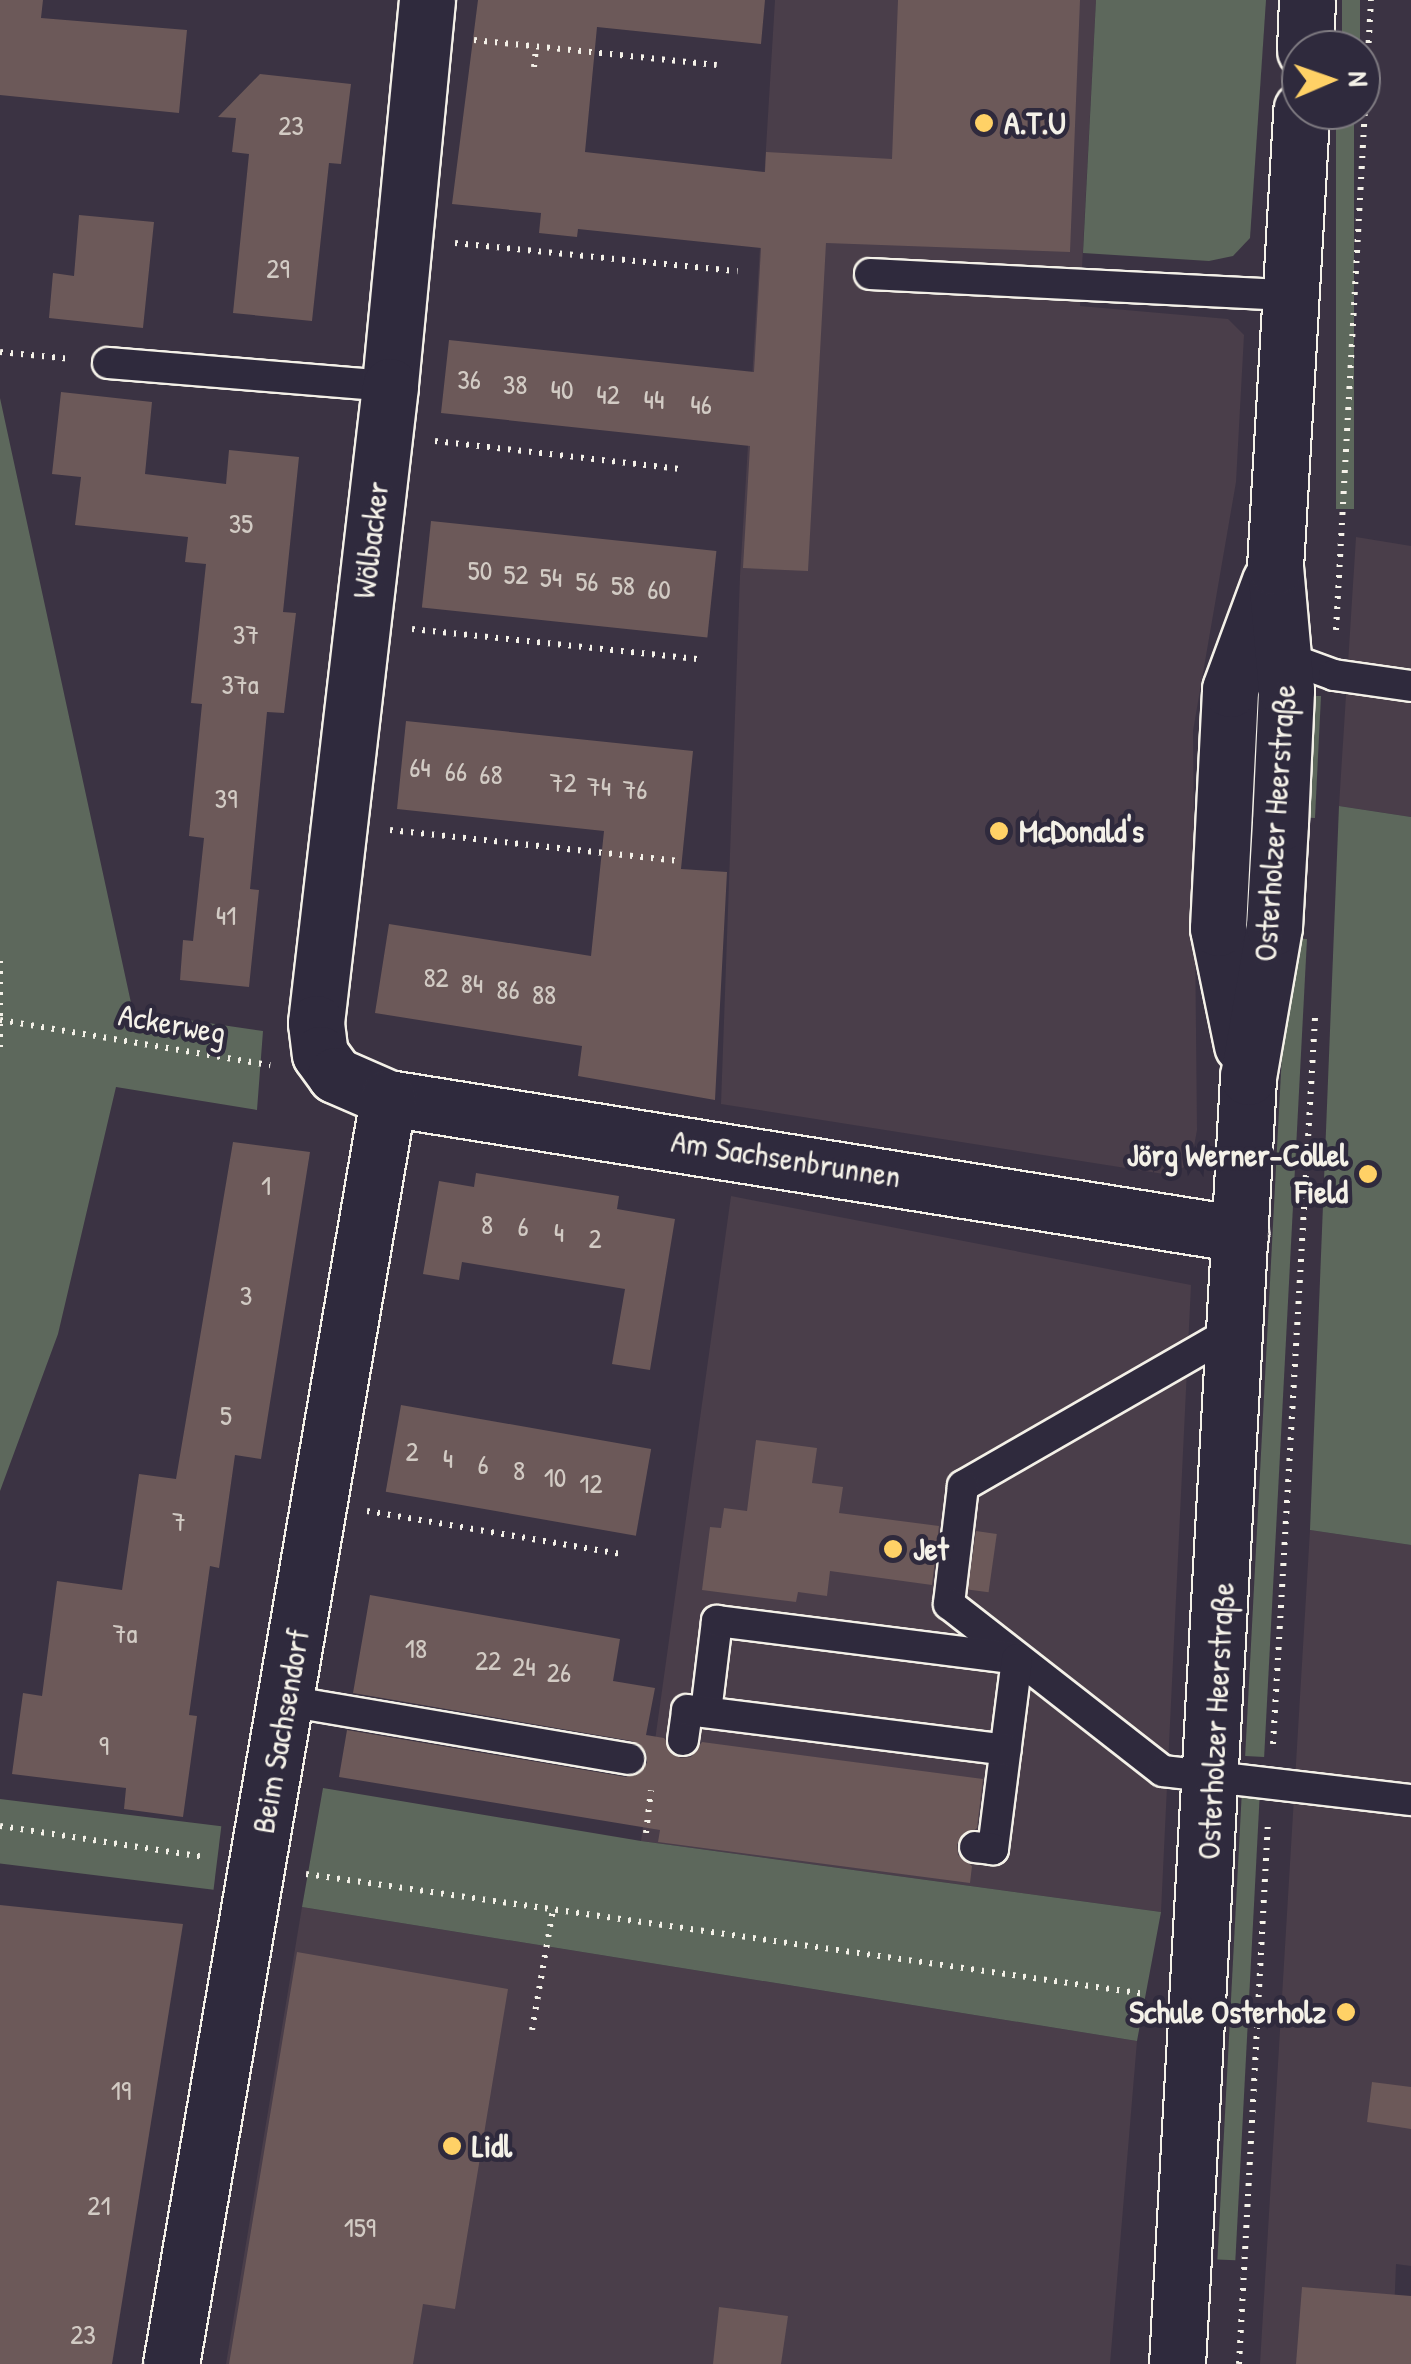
<!DOCTYPE html>
<html>
<head>
<meta charset="utf-8">
<style>
  body { margin:0 }
  #map { position:relative; width:1411px; height:2364px; overflow:hidden; background:#3b3343; font-family:"Patrick Hand",sans-serif }
  div>[style] { position:absolute }
  .built>* { inset:0; background:#4a3e4a }
  .green>* { inset:0; background:#5d685c; transform-origin:0 0 }
  .building>* { inset:0; background:#6c5959; transform-origin:0 0 }
  .path>* { height:6px; margin-top:-3px; transform-origin:0; background:repeating-linear-gradient(90deg,#f4f1e8 0 2.5px,transparent 0 10.5px) }
  .roads { filter:drop-shadow(2px 0 #f4f1e8) drop-shadow(-2px 0 #f4f1e8) drop-shadow(0 2px #f4f1e8) drop-shadow(0 -2px #f4f1e8) }
  .lane>* { height:30px; margin:-15px; padding:0 15px; transform-origin:15px; border-radius:15px; background:#2f2a3d }
  .street>* { height:55px; margin:-27.5px; padding:0 27.5px; transform-origin:27.5px; border-radius:27.5px; background:#2f2a3d }
  .primary>* { height:55px; margin:-27.5px; padding:0 27.5px; transform-origin:27.5px; border-radius:27.5px; background:#2f2a3d }
  .dots>* { width:28px; height:28px; translate:-50% -50%; box-sizing:border-box; border:5px solid #2f2a3d; border-radius:50% }
  span { translate:-50% -50%; white-space:nowrap; text-align:center; line-height:1.15; -webkit-text-stroke:9px #2f2a3d; paint-order:stroke }
  .number-label { font-size:28px; color:#d2cbc4 }
  .number-label span { -webkit-text-stroke-width:0 }
  .poi-label { font-size:32px; color:#f4f1e8; font-weight:700 }
  .left { translate:0 -50%; text-align:left }
  .right { translate:-100% -50%; text-align:right }
  .street-label { font-size:32px; color:#f4f1e8 }
  .north { position:absolute; left:1281px; top:30px; width:100px; height:100px; box-sizing:border-box; background:#2f2a3d; border:2px solid #7e7a81; border-radius:50%; rotate:88deg; font-size:28px; font-weight:700; line-height:40px; text-align:center; color:#f4f1e8 }
  .north::after { content:''; display:block; margin:auto; width:35px; height:45px; background:#ffd166; clip-path:polygon(50% 0,100% 100%,50% 72%,0 100%) }
</style>
</head>
<body>
<div id="map">
  <div class="built">
    <i style="clip-path:polygon(775px 0,1096px 0,1080px 306px,1228px 319px,1244px 335px,1236px 482px,1193px 731px,1197px 1130px,1191px 1163px,1170px 1175px,721px 1104px,740px 576px)"></i>
    <i style="clip-path:polygon(1356px 537px,1411px 546px,1411px 817px,1339px 806px)"></i>
    <i style="clip-path:polygon(731px 1196px,1191px 1285px,1161px 1912px,641px 1841px)"></i>
    <i style="clip-path:polygon(1310px 1530px,1411px 1545px,1411px 2266px,1396px 2264px,1392px 2364px,1260px 2364px)"></i>
    <i style="clip-path:polygon(302px 1907px,1137px 2041px,1110px 2364px,226px 2364px)"></i>
  </div>
  <div class="green">
    <i style="clip-path:polygon(1096px 0,1266px 0,1250px 238px,1233px 256px,1209px 261px,1083px 253px)"></i>
    <i style="left:1342px;top:0;width:18px;height:50px"></i>
    <i style="left:1336px;top:110px;width:18px;height:399px"></i>
    <i style="clip-path:polygon(0 398px,133px 1012px,263px 1031px,257px 1110px,116px 1087px,58px 1334px,0 1491px)"></i>
    <i style="clip-path:polygon(1314px 696px,1321px 696px,1315px 818px,1297px 817px,1304px 706px)"></i>
    <i style="clip-path:polygon(1339px 806px,1411px 817px,1411px 1545px,1310px 1530px)"></i>
    <i style="left:1307px;top:939px;width:819px;height:19px;rotate:93deg"></i>
    <i style="clip-path:polygon(323px 1788px,641px 1841px,1161px 1912px,1137px 2041px,302px 1907px)"></i>
    <i style="left:1260px;top:1790px;width:471px;height:18px;rotate:93deg"></i>
    <i style="left:0;top:1799px;width:223px;height:64px;rotate:7deg"></i>
  </div>
  <div class="building">
    <i style="clip-path:polygon(0 0,43px 0,41px 18px,187px 30px,179px 113px,0 95px)"></i>
    <i style="clip-path:polygon(478px 0,765px 0,761px 44px,597px 27px,585px 152px,765px 172px,766px 152px,892px 159px,898px 0,1080px 0,1070px 252px,826px 243px,808px 571px,743px 568px,750px 446px,441px 413px,449px 340px,754px 372px,761px 248px,578px 229px,577px 237px,539px 233px,541px 213px,452px 204px)"></i>
    <i style="clip-path:polygon(260px 74px,351px 84px,341px 164px,329px 163px,312px 321px,233px 313px,249px 154px,232px 152px,236px 118px,218px 117px)"></i>
    <i style="clip-path:polygon(79px 215px,154px 222px,143px 328px,49px 318px,53px 273px,74px 276px)"></i>
    <i style="clip-path:polygon(61px 392px,152px 402px,145px 474px,226px 484px,229px 450px,299px 457px,283px 612px,296px 613px,284px 713px,267px 712px,250px 889px,259px 890px,249px 987px,180px 980px,183px 940px,193px 941px,204px 838px,189px 836px,202px 704px,191px 703px,206px 564px,185px 562px,188px 537px,75px 525px,81px 477px,52px 474px)"></i>
    <i style="left:431px;top:521px;width:287px;height:87px;rotate:6deg"></i>
    <i style="clip-path:polygon(406px 721px,693px 751px,681px 869px,727px 872px,715px 1100px,578px 1076px,582px 1046px,375px 1013px,389px 924px,591px 956px,604px 831px,397px 809px)"></i>
    <i style="clip-path:polygon(233px 1142px,310px 1152px,261px 1459px,235px 1455px,219px 1568px,210px 1566px,189px 1715px,197px 1716px,183px 1817px,124px 1809px,126px 1788px,12px 1774px,23px 1693px,42px 1696px,57px 1581px,122px 1590px,139px 1474px,176px 1479px)"></i>
    <i style="clip-path:polygon(476px 1173px,619px 1196px,617px 1209px,675px 1219px,650px 1370px,612px 1364px,625px 1289px,462px 1262px,459px 1280px,423px 1274px,439px 1181px,474px 1187px)"></i>
    <i style="left:401px;top:1405px;width:254px;height:88px;rotate:10deg"></i>
    <i style="clip-path:polygon(756px 1440px,817px 1448px,812px 1483px,843px 1487px,839px 1513px,939px 1526px,932px 1585px,830px 1571px,827px 1596px,798px 1592px,796px 1602px,702px 1590px,710px 1527px,721px 1528px,724px 1508px,747px 1511px)"></i>
    <i style="left:976px;top:1531px;width:21px;height:59px;rotate:8deg"></i>
    <i style="clip-path:polygon(370px 1595px,620px 1639px,613px 1681px,655px 1688px,646px 1735px,664px 1738px,680px 1758px,691px 1757px,702px 1742px,983px 1779px,977px 1828px,957px 1844px,958px 1855px,972px 1866px,970px 1883px,658px 1842px,660px 1830px,339px 1777px,347px 1730px,626px 1777px,647px 1763px,646px 1752px,632px 1741px,353px 1693px)"></i>
    <i style="clip-path:polygon(0 1905px,183px 1924px,112px 2364px,0 2364px)"></i>
    <i style="clip-path:polygon(297px 1952px,508px 1989px,455px 2309px,423px 2304px,413px 2364px,229px 2364px)"></i>
    <i style="clip-path:polygon(1372px 2082px,1411px 2087px,1411px 2129px,1367px 2122px)"></i>
    <i style="clip-path:polygon(1302px 2287px,1411px 2296px,1411px 2364px,1296px 2364px)"></i>
    <i style="clip-path:polygon(719px 2307px,788px 2316px,781px 2364px,713px 2364px)"></i>
  </div>
  <div class="path">
    <i style="left:474px;top:40px;width:244px;rotate:5.9deg"></i>
    <i style="left:534px;top:67px;width:19px;rotate:-84deg"></i>
    <i style="left:455px;top:243px;width:284px;rotate:5.7deg"></i>
    <i style="left:0;top:352px;width:72px;rotate:5.6deg"></i>
    <i style="left:435px;top:441px;width:249px;rotate:6.5deg"></i>
    <i style="left:412px;top:629px;width:289px;rotate:6deg"></i>
    <i style="left:1336px;top:630px;width:631px;rotate:-86.82deg"></i>
    <i style="left:390px;top:830px;width:291px;rotate:6.1deg"></i>
    <i style="left:0;top:961px;width:86px;rotate:90deg"></i>
    <i style="left:0;top:1020px;width:274px;rotate:9.5deg"></i>
    <i style="left:367px;top:1511px;width:259px;rotate:9.6deg"></i>
    <i style="left:1273px;top:1744px;width:728px;rotate:-86.69deg"></i>
    <i style="left:0;top:1826px;width:207px;rotate:8.6deg"></i>
    <i style="left:646px;top:1833px;width:43px;rotate:-83.4deg"></i>
    <i style="left:306px;top:1874px;width:848px;rotate:8.14deg"></i>
    <i style="left:532px;top:2030px;width:122px;rotate:-80.1deg"></i>
    <i style="left:1239px;top:2364px;width:544px;rotate:-86.94deg"></i>
  </div>
  <div class="roads">
    <div class="lane">
      <i style="left:870px;top:274px;width:422px;rotate:2.9deg"></i>
      <i style="left:108px;top:363px;width:283px;rotate:4.7deg"></i>
      <i style="left:1274px;top:653px;width:64px;rotate:20.1deg"></i>
      <i style="left:1334px;top:675px;width:78px;rotate:8.1deg"></i>
      <i style="left:1236px;top:1329px;width:315px;rotate:150.1deg"></i>
      <i style="left:963px;top:1486px;width:119px;rotate:96.8deg"></i>
      <i style="left:949px;top:1604px;width:271px;rotate:38deg"></i>
      <i style="left:1163px;top:1771px;width:250px;rotate:6.7deg"></i>
      <i style="left:287px;top:1701px;width:347px;rotate:9.6deg"></i>
      <i style="left:706px;top:1712px;width:92px;rotate:-83.1deg"></i>
      <i style="left:717px;top:1621px;width:302px;rotate:7.2deg"></i>
      <i style="left:1017px;top:1659px;width:192px;rotate:97.2deg"></i>
      <i style="left:993px;top:1849px;width:18px;rotate:-174deg"></i>
      <i style="left:683px;top:1740px;width:30px;rotate:-82deg"></i>
      <i style="left:687px;top:1710px;width:321px;rotate:7.1deg"></i>
    </div>
    <div class="street">
      <i style="left:427px;top:0;width:388px;rotate:95.5deg"></i>
      <i style="left:390px;top:386px;width:641px;rotate:96.63deg"></i>
      <i style="left:316px;top:1023px;width:31px;rotate:83deg"></i>
      <i style="left:320px;top:1054px;width:26px;rotate:54deg"></i>
      <i style="left:335px;top:1075px;width:58px;rotate:23.5deg"></i>
      <i style="left:388px;top:1098px;width:863px;rotate:9.07deg"></i>
      <i style="left:171px;top:2364px;width:1284px;rotate:-80.27deg"></i>
    </div>
    <div class="primary">
      <i style="left:1305px;top:50px;width:50px;rotate:-87.7deg"></i>
      <i style="left:1242px;top:1045px;width:119px;rotate:-101.6deg"></i>
      <i style="left:1218px;top:928px;width:239px;rotate:-87.1deg"></i>
      <i style="left:1230px;top:689px;width:115px;rotate:-69.7deg"></i>
      <i style="left:1177px;top:2364px;width:1289px;rotate:-86.84deg"></i>
      <i style="left:1248px;top:1077px;width:152px;rotate:-80.2deg"></i>
      <i style="left:1274px;top:927px;width:104px;rotate:-86.7deg"></i>
      <i style="left:1280px;top:823px;width:133px;rotate:-87.4deg"></i>
      <i style="left:1286px;top:690px;width:123px;rotate:-95.1deg"></i>
      <i style="left:1275px;top:567px;width:458px;rotate:-86.7deg"></i>
    </div>
  </div>
  <div class="dots">
    <i style="left:984px;top:123px;background:#ffd166"></i>
    <i style="left:999px;top:831px;background:#ffd166"></i>
    <i style="left:1368px;top:1174px;background:#ffd166"></i>
    <i style="left:893px;top:1549px;background:#ffd166"></i>
    <i style="left:1346px;top:2012px;background:#ffd166"></i>
    <i style="left:452px;top:2146px;background:#ffd166"></i>
  </div>
  <div class="number-label">
    <span style="left:291px;top:125px">23</span>
    <span style="left:278px;top:268px">29</span>
    <span style="left:469px;top:379px">36</span>
    <span style="left:515px;top:384px">38</span>
    <span style="left:562px;top:389px">40</span>
    <span style="left:608px;top:394px">42</span>
    <span style="left:654px;top:399px">44</span>
    <span style="left:701px;top:404px">46</span>
    <span style="left:241px;top:523px">35</span>
    <span style="left:480px;top:570px">50</span>
    <span style="left:516px;top:574px">52</span>
    <span style="left:551px;top:577px">54</span>
    <span style="left:587px;top:581px">56</span>
    <span style="left:623px;top:585px">58</span>
    <span style="left:659px;top:589px">60</span>
    <span style="left:246px;top:634px">37</span>
    <span style="left:240px;top:684px">37a</span>
    <span style="left:420px;top:767px">64</span>
    <span style="left:456px;top:771px">66</span>
    <span style="left:491px;top:774px">68</span>
    <span style="left:563px;top:782px">72</span>
    <span style="left:599px;top:786px">74</span>
    <span style="left:635px;top:789px">76</span>
    <span style="left:226px;top:798px">39</span>
    <span style="left:226px;top:915px">41</span>
    <span style="left:436px;top:977px">82</span>
    <span style="left:472px;top:983px">84</span>
    <span style="left:508px;top:989px">86</span>
    <span style="left:544px;top:994px">88</span>
    <span style="left:266px;top:1185px">1</span>
    <span style="left:487px;top:1224px">8</span>
    <span style="left:523px;top:1226px">6</span>
    <span style="left:559px;top:1232px">4</span>
    <span style="left:595px;top:1238px">2</span>
    <span style="left:246px;top:1295px">3</span>
    <span style="left:226px;top:1415px">5</span>
    <span style="left:412px;top:1451px">2</span>
    <span style="left:448px;top:1458px">4</span>
    <span style="left:483px;top:1464px">6</span>
    <span style="left:519px;top:1470px">8</span>
    <span style="left:555px;top:1477px">10</span>
    <span style="left:591px;top:1483px">12</span>
    <span style="left:179px;top:1521px">7</span>
    <span style="left:125px;top:1633px">7a</span>
    <span style="left:416px;top:1648px">18</span>
    <span style="left:488px;top:1660px">22</span>
    <span style="left:524px;top:1666px">24</span>
    <span style="left:559px;top:1672px">26</span>
    <span style="left:104px;top:1745px">9</span>
    <span style="left:121px;top:2090px">19</span>
    <span style="left:99px;top:2205px">21</span>
    <span style="left:360px;top:2227px">159</span>
    <span style="left:83px;top:2334px">23</span>
  </div>
  <div class="poi-label">
    <span class="left" style="left:1004px;top:123px">A.T.U</span>
    <span class="left" style="left:1019px;top:831px">McDonald's</span>
    <span class="right" style="left:1348px;top:1174px">Jörg Werner-Collel<br>Field</span>
    <span class="left" style="left:913px;top:1549px">Jet</span>
    <span class="right" style="left:1326px;top:2012px">Schule Osterholz</span>
    <span class="left" style="left:472px;top:2146px">Lidl</span>
  </div>
  <div class="street-label">
    <span style="left:371px;top:540px;rotate:-83deg">Wölbacker</span>
    <span style="left:1275px;top:823px;rotate:-86deg">Osterholzer Heerstraße</span>
    <span style="left:172px;top:1024px;rotate:10deg">Ackerweg</span>
    <span style="left:786px;top:1159px;rotate:9deg">Am Sachsenbrunnen</span>
    <span style="left:1216px;top:1721px;rotate:-87deg">Osterholzer Heerstraße</span>
    <span style="left:281px;top:1731px;rotate:-80deg">Beim Sachsendorf</span>
  </div>
  <div class="north">N</div>
</div>
</body>
</html>
